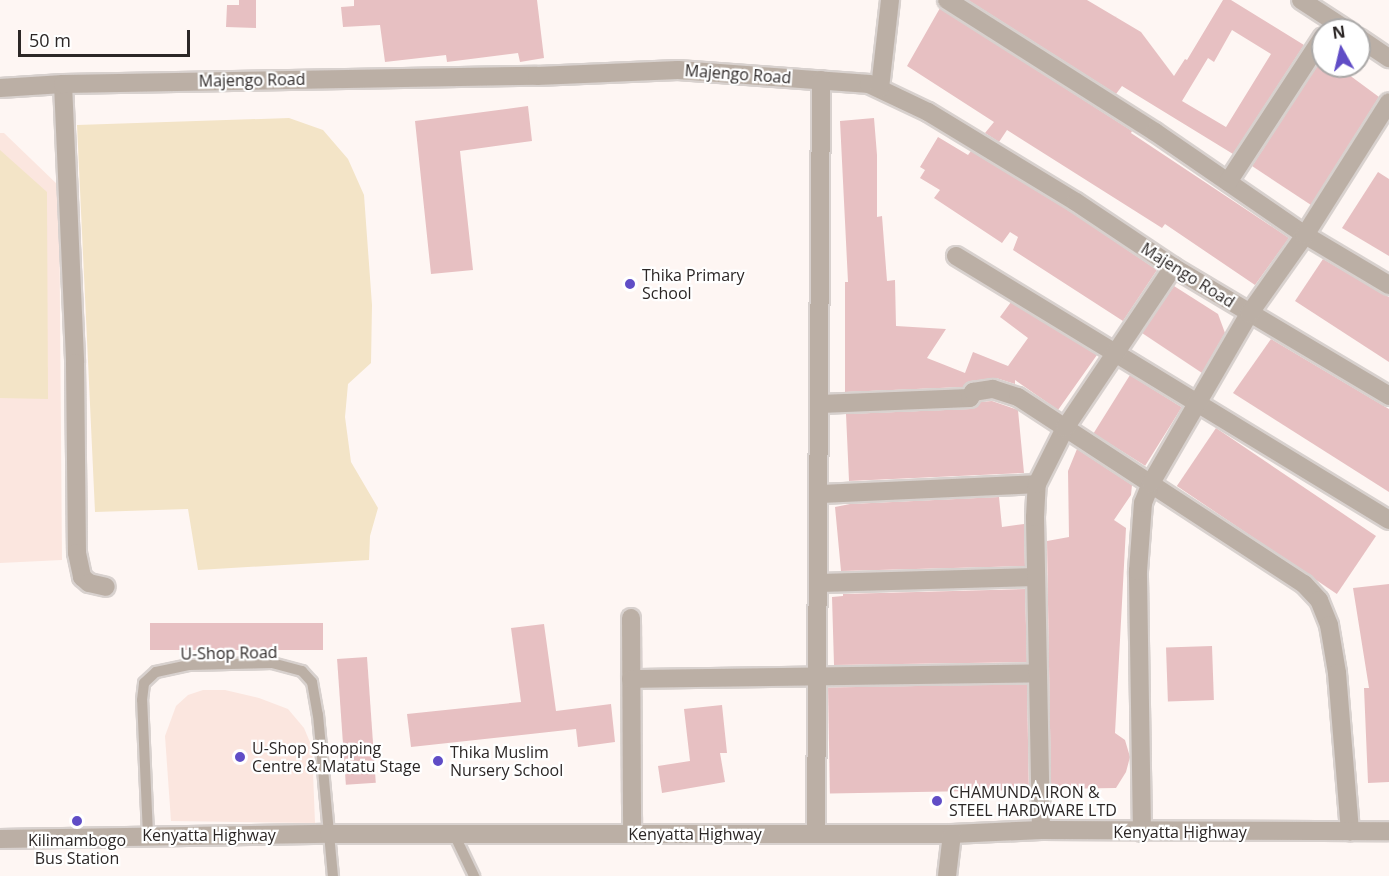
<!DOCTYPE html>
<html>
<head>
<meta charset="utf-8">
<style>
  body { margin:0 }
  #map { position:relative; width:1389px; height:876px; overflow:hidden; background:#fef6f3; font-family:"Open Sans",sans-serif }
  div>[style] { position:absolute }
  .built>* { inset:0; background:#fbe6df }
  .green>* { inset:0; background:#f3e4c7 }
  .building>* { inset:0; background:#e7c0c2; transform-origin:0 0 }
  .roads { filter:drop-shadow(2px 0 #d8d1ce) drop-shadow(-2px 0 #d8d1ce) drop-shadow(0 2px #d8d1ce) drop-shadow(0 -2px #d8d1ce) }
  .lane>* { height:10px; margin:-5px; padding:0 5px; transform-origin:5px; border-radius:5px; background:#bbafa5 }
  .street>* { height:18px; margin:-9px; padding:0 9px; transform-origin:9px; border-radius:9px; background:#bbafa5 }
  .dots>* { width:16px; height:16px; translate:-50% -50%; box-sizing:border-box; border:3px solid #fff; border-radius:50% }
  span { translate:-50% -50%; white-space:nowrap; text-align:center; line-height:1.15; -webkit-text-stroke:4.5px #fff; paint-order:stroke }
  .street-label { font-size:16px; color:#2c2726 }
  .poi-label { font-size:16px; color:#2c2726 }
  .left { translate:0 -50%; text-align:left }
  .north { position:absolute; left:1311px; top:18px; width:60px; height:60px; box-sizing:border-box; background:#fff; border:2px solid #aba9a8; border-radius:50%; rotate:352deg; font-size:16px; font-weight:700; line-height:24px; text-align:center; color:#2c2726 }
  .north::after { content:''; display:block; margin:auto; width:21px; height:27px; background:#604dc6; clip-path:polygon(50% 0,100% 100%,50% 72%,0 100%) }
  .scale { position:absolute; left:18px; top:30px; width:172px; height:27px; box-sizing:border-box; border:3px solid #2c2726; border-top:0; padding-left:8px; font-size:18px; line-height:21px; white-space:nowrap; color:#2c2726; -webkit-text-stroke:4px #fff; paint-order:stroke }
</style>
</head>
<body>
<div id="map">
  <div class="built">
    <i style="clip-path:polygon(0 133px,4px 133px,59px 186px,62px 560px,0 563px)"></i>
    <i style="clip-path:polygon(203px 690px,225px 690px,259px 698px,288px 709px,304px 728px,312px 747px,315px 823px,171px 821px,165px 736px,176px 706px,188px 695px)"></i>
  </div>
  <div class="green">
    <i style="clip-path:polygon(289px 118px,323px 130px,348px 159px,364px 195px,372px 305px,371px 363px,348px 384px,345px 417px,351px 462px,378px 508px,370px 536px,369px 560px,198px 570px,188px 509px,95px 512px,77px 125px)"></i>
    <i style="clip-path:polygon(0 150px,47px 192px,48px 399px,0 398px)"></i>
  </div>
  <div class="building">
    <i style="clip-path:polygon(239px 0,256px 0,256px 28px,226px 27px,227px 5px,239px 5px)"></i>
    <i style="clip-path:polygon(354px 0,537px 0,544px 58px,520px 62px,518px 53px,447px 62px,446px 55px,385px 62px,380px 25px,343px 27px,341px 7px,354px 6px)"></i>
    <i style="clip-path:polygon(evenodd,968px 0,1087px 0,1141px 32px,1174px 76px,1185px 59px,1187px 60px,1223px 0,1231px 0,1304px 45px,1233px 154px,1122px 86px,1116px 94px,968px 0,1232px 30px,1271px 54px,1226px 127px,1182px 101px,1208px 58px,1214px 62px,1232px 30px)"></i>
    <i style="clip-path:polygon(940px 8px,1132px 131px,1131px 133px,1289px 238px,1255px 285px,1165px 224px,1162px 228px,1007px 130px,999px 142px,985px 133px,994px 122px,907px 66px)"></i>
    <i style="clip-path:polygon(1317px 66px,1337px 66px,1379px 97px,1311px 205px,1252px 166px)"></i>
    <i style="clip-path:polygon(528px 106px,532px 141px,460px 151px,473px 270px,431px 274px,415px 121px)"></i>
    <i style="clip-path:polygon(874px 118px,877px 155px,877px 217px,882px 216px,887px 281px,895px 280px,896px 326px,946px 329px,927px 358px,965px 373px,973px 352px,1008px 366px,1028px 338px,1000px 317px,1011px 302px,1097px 355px,1058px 410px,1015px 380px,1015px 384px,996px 378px,971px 381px,963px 387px,845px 392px,845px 282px,848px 282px,840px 121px)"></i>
    <i style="clip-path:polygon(938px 137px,968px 155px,971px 151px,1070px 211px,1157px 270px,1123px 321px,1013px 250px,1018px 237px,1010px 232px,1002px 243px,934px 198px,940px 190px,920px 178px,925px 170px,920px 167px)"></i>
    <i style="clip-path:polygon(1378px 172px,1389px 179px,1389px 256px,1342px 228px)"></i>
    <i style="clip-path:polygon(1323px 259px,1389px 297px,1389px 362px,1295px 301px)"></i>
    <i style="clip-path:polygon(1174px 286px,1218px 314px,1225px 333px,1202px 373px,1142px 333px)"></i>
    <i style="clip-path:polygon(1271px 339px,1389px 409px,1389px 492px,1233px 393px)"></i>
    <i style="left:1130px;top:375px;width:61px;height:69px;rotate:32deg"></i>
    <i style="clip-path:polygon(992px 401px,1018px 410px,1024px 473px,849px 481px,846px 414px,970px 409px,980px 402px)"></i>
    <i style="left:1216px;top:428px;width:193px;height:70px;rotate:34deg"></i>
    <i style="clip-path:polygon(1077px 449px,1132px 485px,1131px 495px,1114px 520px,1126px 528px,1115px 733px,1125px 740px,1130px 757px,1126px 772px,1116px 788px,1051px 789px,1047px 541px,1069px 537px,1068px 471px)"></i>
    <i style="clip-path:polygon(999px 497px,1002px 527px,1024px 524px,1025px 566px,841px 571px,835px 507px,850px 504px)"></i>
    <i style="clip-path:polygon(1389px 584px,1389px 782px,1368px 783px,1364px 688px,1369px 688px,1353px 588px)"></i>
    <i style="clip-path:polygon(1025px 589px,1027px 662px,834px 665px,832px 597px,843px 596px,843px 594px)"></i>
    <i style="left:323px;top:623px;width:27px;height:173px;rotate:90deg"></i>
    <i style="clip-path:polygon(544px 624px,556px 711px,611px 704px,615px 742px,578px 747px,576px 729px,411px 747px,407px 714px,521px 702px,511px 628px)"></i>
    <i style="left:1212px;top:646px;width:54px;height:46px;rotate:88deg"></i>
    <i style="left:367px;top:657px;width:126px;height:30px;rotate:86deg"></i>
    <i style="left:1027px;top:684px;width:106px;height:199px;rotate:89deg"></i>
    <i style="clip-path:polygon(722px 705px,727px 753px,720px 753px,725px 782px,662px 793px,658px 766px,690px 761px,684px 709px)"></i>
  </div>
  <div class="roads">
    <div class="lane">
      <i style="left:454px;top:834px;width:47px;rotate:64.5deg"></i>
      <i style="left:148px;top:835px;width:135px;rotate:-92.5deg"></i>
      <i style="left:142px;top:700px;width:17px;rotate:-83deg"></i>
      <i style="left:144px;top:683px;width:16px;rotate:-43deg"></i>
      <i style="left:156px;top:672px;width:33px;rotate:-12deg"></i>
      <i style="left:188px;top:665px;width:84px;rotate:-1.4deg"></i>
      <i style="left:272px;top:663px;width:31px;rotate:15deg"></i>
      <i style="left:302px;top:671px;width:15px;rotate:48deg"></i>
      <i style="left:312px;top:682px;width:34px;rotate:80deg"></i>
      <i style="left:318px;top:715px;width:162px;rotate:84.7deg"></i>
    </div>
    <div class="street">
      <i style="left:947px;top:0;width:246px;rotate:32.4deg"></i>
      <i style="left:1155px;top:132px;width:182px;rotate:34.5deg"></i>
      <i style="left:1305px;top:235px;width:98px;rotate:30.8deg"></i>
      <i style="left:1301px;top:0;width:55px;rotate:33.1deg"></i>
      <i style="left:1359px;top:38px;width:36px;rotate:34deg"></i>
      <i style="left:63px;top:84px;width:279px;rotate:87.5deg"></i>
      <i style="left:75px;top:363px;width:190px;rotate:89.4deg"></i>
      <i style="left:77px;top:553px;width:25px;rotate:78deg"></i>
      <i style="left:82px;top:577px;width:9px;rotate:41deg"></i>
      <i style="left:89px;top:583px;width:17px;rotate:13deg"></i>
      <i style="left:0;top:88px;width:63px;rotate:-3.6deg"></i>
      <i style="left:63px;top:84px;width:474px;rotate:-1deg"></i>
      <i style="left:537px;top:76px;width:141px;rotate:-2.4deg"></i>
      <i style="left:678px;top:70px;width:192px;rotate:4.2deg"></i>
      <i style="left:869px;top:84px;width:65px;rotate:25.4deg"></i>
      <i style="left:928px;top:112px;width:173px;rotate:31.3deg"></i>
      <i style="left:1076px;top:202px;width:117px;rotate:33.8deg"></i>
      <i style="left:1173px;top:267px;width:252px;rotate:30.8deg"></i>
      <i style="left:880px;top:88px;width:89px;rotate:-83.5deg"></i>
      <i style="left:1228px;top:182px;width:173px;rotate:-56.8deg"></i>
      <i style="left:956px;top:256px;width:507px;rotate:31.37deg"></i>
      <i style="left:820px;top:404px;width:150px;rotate:-2.3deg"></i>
      <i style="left:970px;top:398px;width:7px;rotate:-63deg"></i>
      <i style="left:973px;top:392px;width:20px;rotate:-9deg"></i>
      <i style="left:993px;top:389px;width:26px;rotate:18deg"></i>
      <i style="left:1018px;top:397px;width:342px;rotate:33.2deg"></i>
      <i style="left:1304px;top:584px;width:22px;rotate:47deg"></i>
      <i style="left:1319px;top:600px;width:27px;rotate:68deg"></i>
      <i style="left:1329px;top:625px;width:49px;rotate:80.5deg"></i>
      <i style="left:1337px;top:673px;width:159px;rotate:85.3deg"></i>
      <i style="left:819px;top:494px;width:218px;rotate:-2.6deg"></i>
      <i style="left:819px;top:583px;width:217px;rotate:-1.6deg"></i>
      <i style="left:631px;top:618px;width:216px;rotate:89.7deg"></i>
      <i style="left:631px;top:679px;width:407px;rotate:-0.8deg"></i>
      <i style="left:1041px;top:830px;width:313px;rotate:-91.1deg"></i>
      <i style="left:1035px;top:517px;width:33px;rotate:-87deg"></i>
      <i style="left:1037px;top:484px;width:63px;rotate:-63.4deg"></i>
      <i style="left:1065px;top:428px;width:194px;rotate:-56.1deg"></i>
      <i style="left:1142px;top:832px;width:261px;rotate:-90.9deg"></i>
      <i style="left:1138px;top:571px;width:68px;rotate:-85.8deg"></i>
      <i style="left:1143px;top:503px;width:22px;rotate:-68deg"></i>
      <i style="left:1151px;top:483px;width:195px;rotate:-59.9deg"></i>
      <i style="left:1249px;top:314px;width:97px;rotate:-54.7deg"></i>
      <i style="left:1305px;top:235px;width:157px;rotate:-57.7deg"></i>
      <i style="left:816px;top:834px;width:754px;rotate:-89.62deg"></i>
      <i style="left:0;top:839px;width:329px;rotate:-0.9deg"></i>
      <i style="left:329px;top:834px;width:623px"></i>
      <i style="left:952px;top:834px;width:89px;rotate:-2.6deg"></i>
      <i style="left:1041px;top:830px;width:348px;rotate:0.2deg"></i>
      <i style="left:947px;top:876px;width:42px;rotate:-83.2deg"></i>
    </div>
  </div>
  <div class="dots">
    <i style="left:630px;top:284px;background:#604dc6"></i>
    <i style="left:240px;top:757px;background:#604dc6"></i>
    <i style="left:438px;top:761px;background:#604dc6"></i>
    <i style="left:937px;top:801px;background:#604dc6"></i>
    <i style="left:77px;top:821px;background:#604dc6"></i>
  </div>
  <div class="street-label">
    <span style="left:738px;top:74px;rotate:4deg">Majengo Road</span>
    <span style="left:252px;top:80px;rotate:-1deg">Majengo Road</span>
    <span style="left:1188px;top:275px;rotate:32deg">Majengo Road</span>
    <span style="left:229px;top:653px;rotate:-1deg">U-Shop Road</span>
    <span style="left:1180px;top:832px">Kenyatta Highway</span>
    <span style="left:695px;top:834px">Kenyatta Highway</span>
    <span style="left:209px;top:835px">Kenyatta Highway</span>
  </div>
  <div class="poi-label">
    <span class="left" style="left:642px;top:284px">Thika Primary<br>School</span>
    <span class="left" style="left:252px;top:757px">U-Shop Shopping<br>Centre &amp; Matatu Stage</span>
    <span class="left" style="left:450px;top:761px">Thika Muslim<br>Nursery School</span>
    <span class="left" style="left:949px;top:801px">CHAMUNDA IRON &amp;<br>STEEL HARDWARE LTD</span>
    <span style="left:77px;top:849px">Kilimambogo<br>Bus Station</span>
  </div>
  <div class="north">N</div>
  <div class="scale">50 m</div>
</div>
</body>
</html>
